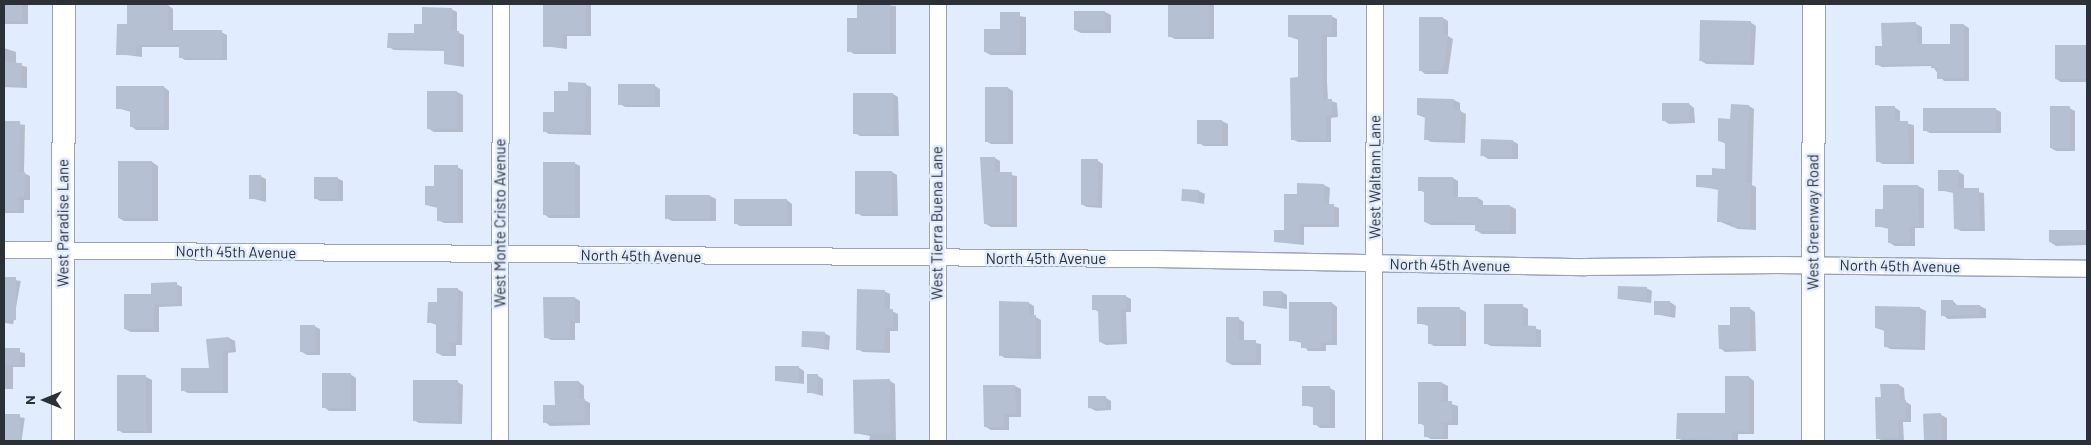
<!DOCTYPE html>
<html>
<head>
<meta charset="utf-8">
<style>
  body { margin:0 }
  #map { position:relative; width:2091px; height:445px; overflow:hidden; background:#e1ecff; font-family:Barlow,sans-serif }
  div>[style] { position:absolute }
  .shadow>* { inset:0; background:#0003; transform-origin:0 0 }
  .building>* { inset:0; background:#b6c0d3; transform-origin:0 0 }
  .roads { filter:drop-shadow(1px 0 #98a3b4) drop-shadow(-1px 0 #98a3b4) drop-shadow(0 1px #98a3b4) drop-shadow(0 -1px #98a3b4) }
  .street>* { height:16px; margin:-8px; padding:0 8px; transform-origin:8px; border-radius:8px; background:#fff }
  .secondary>* { height:22px; margin:-11px; padding:0 11px; transform-origin:11px; border-radius:11px; background:#fff }
  span { translate:-50% -50%; white-space:nowrap; text-align:center; line-height:1.15; -webkit-text-stroke:5px #e1ecff; paint-order:stroke }
  .street-label { font-size:15px; color:#2c3037 }
  .frame { position:absolute; inset:0; border:5px solid #2c3037; pointer-events:none }
  .north { position:absolute; left:20px; top:375px; width:50px; height:50px; -webkit-text-stroke:4px #e1ecff; paint-order:stroke; rotate:270deg; font-size:14px; font-weight:700; line-height:20px; text-align:center; color:#2c3037 }
  .north::after { content:''; display:block; margin:auto; width:18px; height:22px; background:#2c3037; clip-path:polygon(50% 0,100% 100%,50% 72%,0 100%) }
</style>
</head>
<body>
<div id="map">
  <div class="shadow">
    <i style="left:4px;top:4px;width:24px;height:20px"></i>
    <i style="clip-path:polygon(544px 4px,591px 4px,591px 36px,567px 36px,567px 49px,544px 46px)"></i>
    <i style="clip-path:polygon(858px 4px,896px 6px,896px 54px,854px 54px,849px 51px,858px 20px)"></i>
    <i style="clip-path:polygon(1169px 4px,1214px 4px,1214px 39px,1175px 39px,1169px 36px)"></i>
    <i style="clip-path:polygon(168px 5px,173px 9px,173px 32px,221px 32px,227px 35px,227px 60px,185px 60px,180px 57px,180px 47px,142px 47px,142px 57px,118px 54px,128px 25px)"></i>
    <i style="clip-path:polygon(451px 9px,457px 12px,457px 32px,464px 35px,464px 67px,445px 64px,445px 51px,394px 50px,389px 47px,415px 35px,423px 25px)"></i>
    <i style="clip-path:polygon(1105px 12px,1111px 15px,1111px 33px,1081px 33px,1075px 30px)"></i>
    <i style="clip-path:polygon(1001px 14px,1026px 17px,1026px 55px,991px 55px,985px 52px,1001px 30px)"></i>
    <i style="clip-path:polygon(1331px 16px,1337px 19px,1337px 37px,1327px 37px,1327px 81px,1328px 100px,1337px 103px,1338px 117px,1331px 118px,1331px 142px,1298px 142px,1292px 139px,1299px 79px,1299px 40px,1290px 37px)"></i>
    <i style="clip-path:polygon(1443px 18px,1448px 21px,1448px 36px,1453px 39px,1448px 74px,1425px 74px,1420px 70px)"></i>
    <i style="clip-path:polygon(1750px 22px,1756px 26px,1754px 65px,1706px 64px,1700px 60px)"></i>
    <i style="clip-path:polygon(1882px 24px,1916px 24px,1922px 27px,1922px 45px,1951px 45px,1964px 25px,1969px 28px,1969px 81px,1944px 81px,1932px 66px,1882px 67px,1876px 64px,1883px 47px)"></i>
    <i style="clip-path:polygon(2056px 46px,2087px 46px,2087px 82px,2061px 82px,2056px 79px)"></i>
    <i style="clip-path:polygon(4px 48px,16px 52px,16px 64px,27px 67px,27px 88px,4px 87px)"></i>
    <i style="clip-path:polygon(585px 84px,591px 87px,591px 135px,549px 134px,544px 131px,569px 92px)"></i>
    <i style="clip-path:polygon(655px 86px,660px 89px,660px 107px,625px 107px,620px 104px)"></i>
    <i style="clip-path:polygon(164px 87px,169px 91px,169px 130px,136px 130px,131px 126px,131px 112px,117px 108px)"></i>
    <i style="clip-path:polygon(1008px 88px,1013px 91px,1013px 144px,991px 144px,986px 141px)"></i>
    <i style="clip-path:polygon(457px 92px,463px 95px,463px 132px,434px 132px,429px 129px)"></i>
    <i style="clip-path:polygon(893px 94px,898px 97px,899px 136px,860px 136px,855px 133px)"></i>
    <i style="clip-path:polygon(1418px 99px,1454px 100px,1460px 103px,1460px 111px,1466px 114px,1465px 143px,1431px 142px,1426px 139px,1426px 118px,1418px 115px)"></i>
    <i style="clip-path:polygon(1689px 104px,1694px 108px,1695px 123px,1669px 124px,1663px 120px)"></i>
    <i style="clip-path:polygon(1749px 106px,1754px 109px,1752px 185px,1756px 187px,1756px 230px,1738px 229px,1718px 221px,1719px 190px,1697px 186px,1726px 170px,1727px 144px,1719px 141px)"></i>
    <i style="clip-path:polygon(1894px 107px,1900px 111px,1900px 122px,1914px 125px,1914px 164px,1883px 164px,1877px 161px)"></i>
    <i style="clip-path:polygon(2069px 108px,2075px 111px,2075px 151px,2056px 151px,2051px 148px)"></i>
    <i style="clip-path:polygon(1995px 109px,2001px 112px,2001px 133px,1930px 133px,1924px 130px)"></i>
    <i style="clip-path:polygon(1199px 121px,1222px 121px,1228px 124px,1228px 146px,1204px 146px,1199px 143px)"></i>
    <i style="clip-path:polygon(4px 122px,25px 125px,24px 173px,30px 176px,30px 200px,24px 200px,24px 213px,4px 213px)"></i>
    <i style="clip-path:polygon(1513px 141px,1518px 144px,1518px 159px,1488px 159px,1482px 155px)"></i>
    <i style="clip-path:polygon(982px 158px,995px 158px,1000px 161px,1000px 173px,1017px 176px,1017px 227px,991px 227px,986px 224px)"></i>
    <i style="clip-path:polygon(1098px 161px,1103px 164px,1102px 208px,1087px 207px,1081px 204px)"></i>
    <i style="clip-path:polygon(119px 162px,152px 162px,158px 166px,158px 221px,124px 221px,119px 218px)"></i>
    <i style="clip-path:polygon(574px 163px,580px 166px,580px 218px,549px 218px,544px 214px)"></i>
    <i style="clip-path:polygon(457px 167px,463px 170px,463px 223px,444px 223px,438px 220px,438px 208px,426px 205px,435px 187px)"></i>
    <i style="clip-path:polygon(892px 172px,897px 175px,898px 216px,862px 216px,857px 213px)"></i>
    <i style="clip-path:polygon(1959px 172px,1964px 175px,1964px 190px,1984px 193px,1985px 231px,1961px 231px,1955px 228px,1954px 193px,1939px 190px)"></i>
    <i style="clip-path:polygon(260px 176px,266px 179px,266px 202px,250px 198px)"></i>
    <i style="clip-path:polygon(337px 178px,343px 181px,343px 201px,320px 201px,315px 198px)"></i>
    <i style="clip-path:polygon(1453px 178px,1458px 181px,1458px 198px,1478px 198px,1483px 201px,1483px 206px,1510px 206px,1516px 209px,1516px 234px,1482px 234px,1477px 231px,1477px 225px,1431px 225px,1425px 222px,1425px 193px,1420px 190px)"></i>
    <i style="clip-path:polygon(1324px 185px,1330px 188px,1329px 205px,1339px 208px,1339px 227px,1304px 227px,1304px 245px,1276px 242px,1285px 231px,1298px 195px)"></i>
    <i style="clip-path:polygon(1884px 186px,1918px 186px,1924px 189px,1924px 228px,1915px 228px,1915px 246px,1895px 246px,1890px 243px,1890px 229px,1876px 226px,1885px 210px)"></i>
    <i style="clip-path:polygon(1199px 191px,1205px 194px,1204px 204px,1183px 200px)"></i>
    <i style="clip-path:polygon(710px 196px,716px 199px,716px 221px,672px 221px,666px 218px)"></i>
    <i style="clip-path:polygon(787px 200px,792px 204px,792px 226px,740px 226px,735px 223px)"></i>
    <i style="clip-path:polygon(2087px 231px,2087px 245px,2056px 246px,2050px 242px,2050px 232px)"></i>
    <i style="left:4px;top:278px;width:17px;height:44px;rotate:10deg"></i>
    <i style="clip-path:polygon(176px 284px,182px 287px,182px 306px,159px 307px,159px 332px,131px 332px,125px 329px)"></i>
    <i style="clip-path:polygon(1646px 288px,1652px 291px,1651px 303px,1619px 299px)"></i>
    <i style="clip-path:polygon(457px 289px,463px 292px,462px 345px,456px 345px,456px 356px,443px 356px,437px 353px,437px 325px,428px 322px,438px 303px)"></i>
    <i style="clip-path:polygon(884px 291px,890px 294px,890px 310px,898px 314px,898px 331px,890px 331px,890px 353px,863px 352px,857px 349px)"></i>
    <i style="clip-path:polygon(1282px 292px,1287px 295px,1287px 309px,1264px 306px)"></i>
    <i style="clip-path:polygon(1125px 296px,1131px 299px,1131px 312px,1126px 312px,1127px 344px,1106px 345px,1100px 342px,1099px 312px,1094px 309px)"></i>
    <i style="clip-path:polygon(575px 298px,580px 301px,580px 323px,575px 323px,575px 340px,551px 340px,545px 337px)"></i>
    <i style="clip-path:polygon(1953px 301px,1958px 306px,1980px 306px,1986px 309px,1986px 318px,1948px 319px,1943px 315px)"></i>
    <i style="clip-path:polygon(1670px 302px,1676px 306px,1675px 318px,1655px 314px)"></i>
    <i style="clip-path:polygon(1029px 303px,1034px 306px,1034px 316px,1041px 320px,1041px 359px,1005px 358px,1000px 355px)"></i>
    <i style="clip-path:polygon(1332px 303px,1337px 307px,1337px 345px,1326px 345px,1326px 351px,1308px 351px,1302px 343px,1290px 340px)"></i>
    <i style="clip-path:polygon(1522px 306px,1528px 309px,1528px 327px,1541px 330px,1541px 347px,1491px 346px,1485px 343px)"></i>
    <i style="clip-path:polygon(1876px 307px,1920px 308px,1926px 311px,1925px 350px,1890px 349px,1885px 346px,1885px 331px,1876px 328px)"></i>
    <i style="clip-path:polygon(1749px 308px,1755px 312px,1756px 351px,1725px 352px,1720px 348px,1731px 327px)"></i>
    <i style="clip-path:polygon(1460px 309px,1466px 312px,1466px 346px,1434px 346px,1429px 343px,1429px 326px,1418px 323px)"></i>
    <i style="clip-path:polygon(1239px 319px,1244px 322px,1244px 341px,1261px 344px,1261px 365px,1232px 365px,1227px 362px)"></i>
    <i style="clip-path:polygon(314px 326px,320px 329px,320px 355px,307px 355px,302px 352px)"></i>
    <i style="clip-path:polygon(824px 333px,830px 336px,829px 350px,803px 346px)"></i>
    <i style="clip-path:polygon(229px 338px,235px 341px,236px 352px,228px 353px,228px 393px,188px 393px,182px 390px,210px 369px)"></i>
    <i style="clip-path:polygon(4px 349px,25px 353px,25px 367px,13px 367px,13px 389px,4px 389px)"></i>
    <i style="clip-path:polygon(798px 367px,804px 371px,804px 384px,776px 381px)"></i>
    <i style="clip-path:polygon(350px 374px,356px 378px,356px 411px,329px 411px,324px 407px)"></i>
    <i style="clip-path:polygon(818px 376px,823px 379px,823px 396px,808px 392px)"></i>
    <i style="clip-path:polygon(118px 377px,146px 377px,152px 380px,152px 433px,123px 433px,118px 430px)"></i>
    <i style="clip-path:polygon(1749px 377px,1754px 381px,1754px 434px,1738px 434px,1738px 441px,1683px 441px,1678px 438px,1726px 415px)"></i>
    <i style="clip-path:polygon(890px 381px,895px 384px,896px 441px,869px 441px,870px 436px,855px 433px)"></i>
    <i style="clip-path:polygon(457px 382px,463px 385px,462px 424px,419px 423px,414px 420px)"></i>
    <i style="clip-path:polygon(579px 382px,584px 386px,584px 400px,590px 403px,590px 425px,550px 426px,545px 422px)"></i>
    <i style="clip-path:polygon(1442px 383px,1448px 386px,1448px 403px,1458px 406px,1458px 425px,1448px 425px,1448px 439px,1431px 439px,1425px 436px,1425px 426px,1419px 423px)"></i>
    <i style="clip-path:polygon(1899px 385px,1904px 388px,1905px 401px,1911px 405px,1911px 422px,1903px 422px,1904px 441px,1883px 441px,1877px 438px,1882px 398px)"></i>
    <i style="clip-path:polygon(1015px 386px,1021px 389px,1021px 417px,1009px 417px,1009px 430px,991px 430px,986px 427px)"></i>
    <i style="clip-path:polygon(1330px 388px,1335px 391px,1335px 428px,1320px 428px,1315px 424px,1315px 408px,1304px 405px)"></i>
    <i style="clip-path:polygon(1106px 398px,1111px 401px,1111px 410px,1096px 411px,1090px 408px)"></i>
    <i style="left:4px;top:415px;width:21px;height:26px;rotate:8deg"></i>
    <i style="clip-path:polygon(1941px 415px,1947px 418px,1947px 441px,1925px 440px)"></i>
    <i style="left:1969px;top:440px;width:16px;height:1px"></i>
  </div>
  <div class="building">
    <i style="left:4px;top:4px;width:18px;height:17px"></i>
    <i style="clip-path:polygon(127px 4px,168px 4px,168px 30px,222px 30px,222px 58px,179px 58px,179px 45px,136px 45px,136px 55px,116px 55px,117px 24px,127px 24px)"></i>
    <i style="clip-path:polygon(543px 4px,586px 4px,586px 34px,562px 34px,562px 47px,543px 47px)"></i>
    <i style="clip-path:polygon(857px 4px,890px 4px,890px 52px,847px 52px,847px 18px,857px 18px)"></i>
    <i style="left:1168px;top:4px;width:41px;height:33px"></i>
    <i style="clip-path:polygon(422px 7px,452px 8px,451px 31px,459px 31px,458px 65px,444px 64px,444px 49px,387px 48px,388px 33px,414px 33px,414px 24px,422px 24px)"></i>
    <i style="left:1074px;top:11px;width:31px;height:19px"></i>
    <i style="clip-path:polygon(1000px 12px,1020px 12px,1020px 52px,984px 52px,984px 29px,1000px 29px)"></i>
    <i style="clip-path:polygon(1288px 15px,1332px 15px,1332px 35px,1321px 35px,1323px 99px,1332px 99px,1332px 115px,1326px 115px,1326px 140px,1291px 140px,1290px 78px,1298px 77px,1298px 37px,1288px 37px)"></i>
    <i style="clip-path:polygon(1419px 17px,1443px 17px,1443px 34px,1448px 34px,1443px 71px,1419px 71px)"></i>
    <i style="left:1700px;top:20px;width:51px;height:41px;rotate:1deg"></i>
    <i style="clip-path:polygon(1916px 22px,1917px 44px,1950px 44px,1950px 24px,1964px 24px,1964px 78px,1937px 79px,1937px 68px,1931px 68px,1931px 64px,1875px 65px,1875px 46px,1882px 46px,1881px 23px)"></i>
    <i style="left:2055px;top:45px;width:32px;height:34px"></i>
    <i style="left:4px;top:62px;width:18px;height:23px;rotate:3deg"></i>
    <i style="clip-path:polygon(568px 82px,586px 83px,585px 132px,543px 132px,543px 112px,554px 112px,554px 91px,568px 91px)"></i>
    <i style="left:618px;top:84px;width:37px;height:21px"></i>
    <i style="clip-path:polygon(116px 86px,164px 86px,164px 127px,130px 127px,130px 109px,116px 109px)"></i>
    <i style="left:985px;top:87px;width:23px;height:55px"></i>
    <i style="left:427px;top:91px;width:30px;height:38px"></i>
    <i style="left:853px;top:93px;width:40px;height:41px"></i>
    <i style="clip-path:polygon(1417px 98px,1454px 99px,1454px 110px,1461px 110px,1460px 140px,1424px 140px,1425px 115px,1417px 115px)"></i>
    <i style="left:1689px;top:103px;width:18px;height:27px;rotate:90deg"></i>
    <i style="clip-path:polygon(1731px 104px,1749px 105px,1746px 183px,1751px 183px,1750px 227px,1731px 227px,1732px 222px,1717px 222px,1718px 188px,1696px 187px,1696px 175px,1712px 175px,1712px 168px,1725px 169px,1725px 142px,1718px 141px,1718px 118px,1730px 119px)"></i>
    <i style="clip-path:polygon(1875px 106px,1895px 106px,1895px 121px,1908px 121px,1909px 161px,1876px 162px)"></i>
    <i style="left:2050px;top:106px;width:20px;height:42px"></i>
    <i style="left:1923px;top:108px;width:73px;height:23px"></i>
    <i style="left:1197px;top:120px;width:25px;height:24px"></i>
    <i style="clip-path:polygon(4px 121px,20px 121px,19px 172px,25px 172px,25px 197px,19px 197px,19px 211px,4px 211px)"></i>
    <i style="left:1481px;top:139px;width:32px;height:17px;rotate:2deg"></i>
    <i style="clip-path:polygon(980px 157px,995px 157px,995px 172px,1012px 172px,1012px 224px,984px 224px)"></i>
    <i style="left:1081px;top:159px;width:17px;height:46px"></i>
    <i style="left:118px;top:161px;width:34px;height:57px"></i>
    <i style="left:543px;top:162px;width:32px;height:53px"></i>
    <i style="clip-path:polygon(434px 165px,458px 165px,458px 221px,437px 221px,437px 205px,425px 205px,425px 186px,434px 186px)"></i>
    <i style="clip-path:polygon(1938px 170px,1959px 170px,1958px 188px,1979px 188px,1980px 229px,1954px 229px,1953px 191px,1938px 191px)"></i>
    <i style="left:855px;top:171px;width:37px;height:43px"></i>
    <i style="left:249px;top:175px;width:12px;height:24px"></i>
    <i style="left:314px;top:177px;width:24px;height:22px"></i>
    <i style="clip-path:polygon(1418px 177px,1453px 177px,1453px 197px,1478px 197px,1478px 205px,1510px 205px,1510px 231px,1475px 231px,1475px 223px,1424px 222px,1424px 191px,1418px 191px)"></i>
    <i style="clip-path:polygon(1297px 183px,1324px 184px,1324px 204px,1334px 204px,1334px 224px,1299px 224px,1299px 243px,1274px 242px,1274px 230px,1284px 230px,1284px 194px,1297px 194px)"></i>
    <i style="clip-path:polygon(1883px 185px,1918px 185px,1919px 226px,1910px 226px,1910px 243px,1888px 243px,1888px 227px,1875px 227px,1875px 209px,1883px 209px)"></i>
    <i style="left:1182px;top:189px;width:17px;height:12px;rotate:3deg"></i>
    <i style="left:665px;top:195px;width:45px;height:24px"></i>
    <i style="left:734px;top:199px;width:53px;height:25px"></i>
    <i style="left:2087px;top:230px;width:12px;height:38px;rotate:90deg"></i>
    <i style="left:4px;top:277px;width:12px;height:43px"></i>
    <i style="clip-path:polygon(177px 282px,177px 304px,154px 304px,154px 329px,124px 329px,124px 294px,151px 294px,151px 283px)"></i>
    <i style="left:1618px;top:286px;width:29px;height:13px;rotate:2deg"></i>
    <i style="clip-path:polygon(437px 288px,458px 288px,457px 343px,451px 343px,450px 354px,436px 353px,436px 323px,427px 323px,428px 302px,437px 302px)"></i>
    <i style="clip-path:polygon(857px 289px,885px 290px,884px 309px,893px 309px,893px 328px,885px 328px,884px 350px,856px 350px)"></i>
    <i style="left:1263px;top:291px;width:19px;height:15px"></i>
    <i style="clip-path:polygon(1092px 295px,1126px 295px,1126px 309px,1121px 309px,1122px 342px,1099px 342px,1098px 310px,1092px 310px)"></i>
    <i style="clip-path:polygon(543px 297px,575px 297px,575px 321px,570px 320px,570px 338px,544px 338px)"></i>
    <i style="clip-path:polygon(1941px 300px,1953px 300px,1953px 305px,1980px 305px,1980px 315px,1941px 316px)"></i>
    <i style="clip-path:polygon(999px 301px,1029px 302px,1029px 315px,1036px 315px,1036px 356px,999px 356px)"></i>
    <i style="left:1654px;top:301px;width:16px;height:14px"></i>
    <i style="clip-path:polygon(1289px 302px,1332px 302px,1332px 343px,1321px 343px,1321px 348px,1301px 348px,1301px 341px,1289px 341px)"></i>
    <i style="clip-path:polygon(1484px 304px,1523px 304px,1522px 325px,1536px 326px,1536px 344px,1484px 344px)"></i>
    <i style="clip-path:polygon(1875px 306px,1920px 307px,1920px 347px,1884px 347px,1884px 329px,1875px 328px)"></i>
    <i style="clip-path:polygon(1417px 307px,1460px 307px,1460px 344px,1428px 344px,1428px 324px,1417px 324px)"></i>
    <i style="clip-path:polygon(1730px 307px,1750px 307px,1750px 349px,1719px 349px,1718px 325px,1730px 325px)"></i>
    <i style="clip-path:polygon(1226px 317px,1239px 317px,1239px 340px,1256px 340px,1256px 362px,1226px 362px)"></i>
    <i style="left:300px;top:325px;width:15px;height:27px"></i>
    <i style="left:802px;top:331px;width:23px;height:16px;rotate:2deg"></i>
    <i style="clip-path:polygon(229px 337px,231px 350px,223px 351px,223px 391px,181px 391px,181px 368px,209px 368px,206px 339px)"></i>
    <i style="left:4px;top:348px;width:16px;height:17px"></i>
    <i style="left:775px;top:366px;width:24px;height:15px"></i>
    <i style="left:322px;top:373px;width:29px;height:35px"></i>
    <i style="left:807px;top:374px;width:11px;height:19px"></i>
    <i style="left:117px;top:375px;width:29px;height:56px"></i>
    <i style="clip-path:polygon(1725px 376px,1749px 376px,1749px 432px,1732px 431px,1732px 440px,1676px 439px,1677px 413px,1725px 413px)"></i>
    <i style="left:890px;top:379px;width:54px;height:37px;rotate:89deg"></i>
    <i style="left:413px;top:380px;width:45px;height:41px"></i>
    <i style="clip-path:polygon(554px 381px,579px 381px,579px 399px,585px 399px,585px 422px,543px 423px,543px 405px,555px 405px)"></i>
    <i style="clip-path:polygon(1418px 382px,1442px 382px,1443px 401px,1452px 401px,1452px 423px,1443px 423px,1443px 437px,1424px 437px,1424px 424px,1418px 424px)"></i>
    <i style="clip-path:polygon(1880px 384px,1899px 384px,1900px 400px,1906px 400px,1906px 420px,1898px 420px,1899px 438px,1876px 439px,1875px 397px,1881px 397px)"></i>
    <i style="clip-path:polygon(983px 385px,1015px 385px,1016px 414px,1004px 414px,1004px 427px,984px 427px)"></i>
    <i style="clip-path:polygon(1302px 386px,1330px 386px,1330px 425px,1313px 425px,1313px 406px,1302px 406px)"></i>
    <i style="left:1106px;top:396px;width:12px;height:18px;rotate:90deg"></i>
    <i style="left:1941px;top:413px;width:27px;height:18px;rotate:88deg"></i>
    <i style="left:4px;top:414px;width:16px;height:27px"></i>
  </div>
  <div class="roads">
    <div class="street">
      <i style="left:938px;top:4px;width:437px;rotate:90deg"></i>
      <i style="left:4px;top:250px;width:1153px;rotate:0.45deg"></i>
      <i style="left:1157px;top:259px;width:428px;rotate:1.1deg"></i>
      <i style="left:1585px;top:267px;width:192px;rotate:-0.6deg"></i>
      <i style="left:1777px;top:265px;width:310px;rotate:0.7deg"></i>
      <i style="left:500px;top:441px;width:437px;rotate:-89.9deg"></i>
      <i style="left:1374px;top:441px;width:437px;rotate:-89.9deg"></i>
    </div>
    <div class="secondary">
      <i style="left:63px;top:441px;width:437px;rotate:-89.9deg"></i>
      <i style="left:1813px;top:441px;width:437px;rotate:-89.9deg"></i>
    </div>
  </div>
  <div class="street-label">
    <span style="left:1375px;top:177px;rotate:-90deg">West Waltann Lane</span>
    <span style="left:1813px;top:222px;rotate:-90deg">West Greenway Road</span>
    <span style="left:63px;top:223px;rotate:-90deg">West Paradise Lane</span>
    <span style="left:500px;top:223px;rotate:-90deg">West Monte Cristo Avenue</span>
    <span style="left:937px;top:223px;rotate:-90deg">West Tierra Buena Lane</span>
    <span style="left:236px;top:252px;rotate:1deg">North 45th Avenue</span>
    <span style="left:641px;top:256px;rotate:1deg">North 45th Avenue</span>
    <span style="left:1046px;top:259px">North 45th Avenue</span>
    <span style="left:1450px;top:265px;rotate:1deg">North 45th Avenue</span>
    <span style="left:1900px;top:266px;rotate:1deg">North 45th Avenue</span>
  </div>
  <div class="frame"></div>
  <div class="north">N</div>
</div>
</body>
</html>
